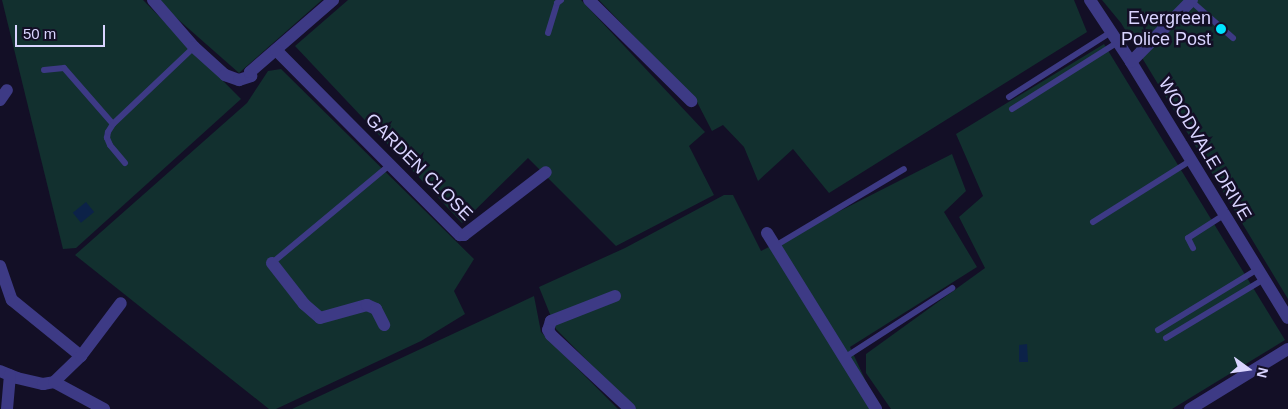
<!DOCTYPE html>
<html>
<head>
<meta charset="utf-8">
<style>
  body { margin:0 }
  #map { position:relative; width:1288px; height:409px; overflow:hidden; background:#130f26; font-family:Helvetica,sans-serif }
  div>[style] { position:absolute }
  .green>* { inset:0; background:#12302f }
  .water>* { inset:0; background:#0c2248; transform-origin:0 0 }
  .service>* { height:6px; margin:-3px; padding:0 3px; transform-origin:3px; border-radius:3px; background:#3d3a85 }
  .minor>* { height:12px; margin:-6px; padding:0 6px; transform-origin:6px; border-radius:6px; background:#3d3a85 }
  .dots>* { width:14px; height:14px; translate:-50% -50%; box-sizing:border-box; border:2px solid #130f26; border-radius:50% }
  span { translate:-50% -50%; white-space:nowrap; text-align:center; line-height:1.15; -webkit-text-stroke:5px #130f26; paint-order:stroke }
  .poi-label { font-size:18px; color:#d9d4ff }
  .right { translate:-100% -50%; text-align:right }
  .street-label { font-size:18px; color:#d9d4ff }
  .north { position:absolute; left:1223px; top:344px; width:50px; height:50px; -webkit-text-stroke:4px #130f26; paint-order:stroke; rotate:104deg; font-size:14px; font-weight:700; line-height:20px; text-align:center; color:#d9d4ff }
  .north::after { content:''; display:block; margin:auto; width:18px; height:22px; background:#d9d4ff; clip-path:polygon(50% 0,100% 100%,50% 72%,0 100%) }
  .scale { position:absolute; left:15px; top:25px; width:90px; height:22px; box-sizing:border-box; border:2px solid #d9d4ff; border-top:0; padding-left:6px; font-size:15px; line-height:18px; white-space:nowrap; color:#d9d4ff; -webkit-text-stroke:4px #130f26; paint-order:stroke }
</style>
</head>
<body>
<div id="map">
  <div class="green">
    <i style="clip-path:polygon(2px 0,143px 0,241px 99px,76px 248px,63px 249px)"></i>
    <i style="clip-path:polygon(156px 0,322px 0,239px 73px)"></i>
    <i style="clip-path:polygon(348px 0,581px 0,705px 132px,689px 146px,714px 195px,616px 246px,528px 158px,462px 223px,295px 46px)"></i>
    <i style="clip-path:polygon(599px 0,1074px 0,1087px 32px,829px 193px,793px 149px,758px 181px,744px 147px,723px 125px,712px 131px,697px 102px)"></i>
    <i style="clip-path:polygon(1102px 0,1288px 0,1288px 299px,1121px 23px)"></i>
    <i style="clip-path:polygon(1104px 44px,1285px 340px,1172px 409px,891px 409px,866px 373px,866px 354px,985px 268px,959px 217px,983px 196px,956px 134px)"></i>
    <i style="clip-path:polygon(281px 69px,474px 259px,454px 291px,465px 314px,421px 341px,276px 409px,269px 409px,75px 255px,247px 103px,268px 71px)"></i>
    <i style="clip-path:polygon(952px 154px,966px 191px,944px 212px,977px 267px,850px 347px,869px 388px,882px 409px,635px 409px,556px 329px,539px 287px,625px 248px,724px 195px,733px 195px,761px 251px)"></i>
    <i style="clip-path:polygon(534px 296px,541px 332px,618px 409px,292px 409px)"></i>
  </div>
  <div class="water">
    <i style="left:86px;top:202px;width:13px;height:17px;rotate:51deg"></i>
    <i style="clip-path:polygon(1027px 344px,1028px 362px,1019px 362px,1019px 345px)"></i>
  </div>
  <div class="service">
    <i style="left:1191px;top:1px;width:56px;rotate:41.4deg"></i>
    <i style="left:548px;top:33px;width:31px;rotate:-73deg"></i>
    <i style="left:557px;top:3px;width:5px;rotate:-37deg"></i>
    <i style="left:44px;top:70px;width:20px;rotate:-6deg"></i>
    <i style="left:64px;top:68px;width:74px;rotate:48.8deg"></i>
    <i style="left:1009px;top:97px;width:121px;rotate:-32.5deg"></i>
    <i style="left:1012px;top:109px;width:125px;rotate:-32.3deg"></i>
    <i style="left:125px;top:163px;width:23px;rotate:-130deg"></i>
    <i style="left:110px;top:145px;width:8px;rotate:-113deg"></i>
    <i style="left:107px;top:138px;width:6px;rotate:-81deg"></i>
    <i style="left:108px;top:132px;width:9px;rotate:-58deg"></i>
    <i style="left:113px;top:124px;width:112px;rotate:-43.5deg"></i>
    <i style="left:1093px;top:222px;width:115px;rotate:-32.2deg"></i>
    <i style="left:775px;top:246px;width:150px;rotate:-30.8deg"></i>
    <i style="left:1193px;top:248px;width:11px;rotate:-117deg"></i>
    <i style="left:1188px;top:238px;width:43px;rotate:-32.6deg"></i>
    <i style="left:272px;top:263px;width:155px;rotate:-39.8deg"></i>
    <i style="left:1158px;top:330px;width:117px;rotate:-31.4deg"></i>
    <i style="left:1166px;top:338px;width:114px;rotate:-31deg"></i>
    <i style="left:844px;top:358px;width:129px;rotate:-32.9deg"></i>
  </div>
  <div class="minor">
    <i style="left:153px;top:0;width:62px;rotate:48.9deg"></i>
    <i style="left:194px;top:47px;width:42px;rotate:42.1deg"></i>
    <i style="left:225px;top:75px;width:15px;rotate:20deg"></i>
    <i style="left:239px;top:80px;width:13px;rotate:-18deg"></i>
    <i style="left:251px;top:76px;width:4px;rotate:-104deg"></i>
    <i style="left:250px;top:72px;width:110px;rotate:-40.9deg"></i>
    <i style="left:589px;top:0;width:144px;rotate:44.7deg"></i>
    <i style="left:1090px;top:0;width:74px;rotate:56.5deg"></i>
    <i style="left:1131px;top:62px;width:300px;rotate:58.5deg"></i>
    <i style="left:276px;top:50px;width:261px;rotate:45.2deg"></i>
    <i style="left:460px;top:235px;width:4px"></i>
    <i style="left:464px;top:235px;width:103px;rotate:-37.5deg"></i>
    <i style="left:1131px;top:62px;width:87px;rotate:-45.5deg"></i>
    <i style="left:0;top:100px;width:12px;rotate:-55deg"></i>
    <i style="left:767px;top:233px;width:207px;rotate:58.2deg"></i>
    <i style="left:272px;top:263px;width:52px;rotate:52deg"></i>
    <i style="left:304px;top:304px;width:21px;rotate:41deg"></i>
    <i style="left:320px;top:318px;width:49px;rotate:-15.5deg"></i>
    <i style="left:367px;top:305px;width:10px;rotate:24deg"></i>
    <i style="left:376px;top:309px;width:18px;rotate:63deg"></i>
    <i style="left:0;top:266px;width:36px;rotate:71deg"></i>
    <i style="left:12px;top:300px;width:89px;rotate:39.1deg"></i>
    <i style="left:615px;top:296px;width:69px;rotate:158.7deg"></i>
    <i style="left:551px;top:321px;width:9px;rotate:108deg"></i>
    <i style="left:548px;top:330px;width:6px;rotate:59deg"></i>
    <i style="left:551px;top:335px;width:108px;rotate:43.1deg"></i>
    <i style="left:0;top:371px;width:18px;rotate:22deg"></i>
    <i style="left:17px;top:378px;width:27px;rotate:13deg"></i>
    <i style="left:43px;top:384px;width:11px;rotate:-10deg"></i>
    <i style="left:54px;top:382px;width:57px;rotate:28.4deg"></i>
    <i style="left:54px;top:382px;width:37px;rotate:-44deg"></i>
    <i style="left:81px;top:356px;width:66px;rotate:-53deg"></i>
    <i style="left:7px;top:409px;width:34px;rotate:-85deg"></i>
    <i style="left:1190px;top:409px;width:115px;rotate:-31.5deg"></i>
  </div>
  <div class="dots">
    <i style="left:1221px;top:29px;background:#00e5ff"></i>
  </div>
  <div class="poi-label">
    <span class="right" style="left:1211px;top:29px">Evergreen<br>Police Post</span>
  </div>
  <div class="street-label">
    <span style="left:1205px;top:149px;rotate:59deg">WOODVALE DRIVE</span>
    <span style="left:419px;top:167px;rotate:45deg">GARDEN CLOSE</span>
  </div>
  <div class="north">N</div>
  <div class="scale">50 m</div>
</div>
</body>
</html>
